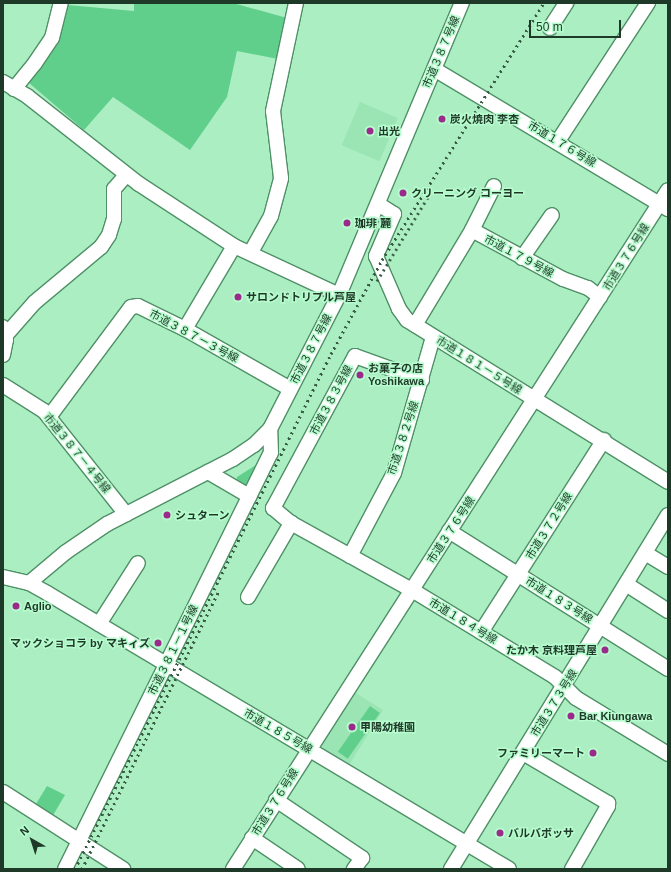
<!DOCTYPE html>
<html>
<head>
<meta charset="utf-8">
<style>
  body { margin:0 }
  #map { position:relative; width:671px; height:872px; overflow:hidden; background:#aaeec1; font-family:Arial,"Noto Sans JP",sans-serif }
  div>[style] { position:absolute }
  .built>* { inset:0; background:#9ae5b3; transform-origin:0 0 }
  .green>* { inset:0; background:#60cf8c; transform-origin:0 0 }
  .roads { filter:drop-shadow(1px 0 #4f9067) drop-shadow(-1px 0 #4f9067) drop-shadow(0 1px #4f9067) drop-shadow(0 -1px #4f9067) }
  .minor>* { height:14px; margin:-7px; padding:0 7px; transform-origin:7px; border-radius:7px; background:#fff }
  .rail>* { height:3px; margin-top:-1.5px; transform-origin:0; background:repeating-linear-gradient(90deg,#395c45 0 2px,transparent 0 6px) }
  .dots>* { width:11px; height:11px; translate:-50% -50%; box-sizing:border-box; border:2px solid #b7fcce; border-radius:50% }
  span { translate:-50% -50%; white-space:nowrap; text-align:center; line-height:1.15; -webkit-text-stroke:3px #b7fcce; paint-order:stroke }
  .street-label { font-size:11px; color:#1e3928 }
  .poi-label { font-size:11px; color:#1e3928; font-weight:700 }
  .left { translate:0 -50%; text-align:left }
  .right { translate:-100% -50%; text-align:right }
  .frame { position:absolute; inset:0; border:4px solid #1e3928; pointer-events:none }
  .north { position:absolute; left:12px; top:820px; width:40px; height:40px; -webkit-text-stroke:3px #b7fcce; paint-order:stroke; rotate:321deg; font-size:11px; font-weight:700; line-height:16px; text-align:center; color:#1e3928 }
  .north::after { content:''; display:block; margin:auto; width:14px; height:18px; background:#1e3928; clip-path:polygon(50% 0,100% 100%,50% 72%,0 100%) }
  .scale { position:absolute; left:529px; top:20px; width:92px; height:18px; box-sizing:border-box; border:2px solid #1e3928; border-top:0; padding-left:5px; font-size:12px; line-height:14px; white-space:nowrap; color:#1e3928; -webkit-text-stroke:3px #b7fcce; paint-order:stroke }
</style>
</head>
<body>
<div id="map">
  <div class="built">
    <i style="left:360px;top:102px;width:41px;height:47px;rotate:23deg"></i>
    <i style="clip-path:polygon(354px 692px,383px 710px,349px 765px,324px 750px,322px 745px)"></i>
  </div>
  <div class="green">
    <i style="clip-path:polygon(134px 3px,233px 3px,287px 18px,278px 59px,237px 51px,227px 97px,190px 150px,113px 97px,84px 130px,28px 82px,52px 51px,61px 32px,68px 5px,134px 11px)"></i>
    <i style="clip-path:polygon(259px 463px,249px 489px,236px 482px,237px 477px)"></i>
    <i style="left:370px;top:706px;width:12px;height:56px;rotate:35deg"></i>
    <i style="clip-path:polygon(47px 786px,65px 795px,52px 817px,36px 804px)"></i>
  </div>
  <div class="roads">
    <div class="minor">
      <i style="left:550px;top:28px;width:30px;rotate:-57deg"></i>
      <i style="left:434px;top:69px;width:273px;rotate:30.9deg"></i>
      <i style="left:3px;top:82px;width:28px;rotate:30deg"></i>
      <i style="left:27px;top:96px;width:142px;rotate:38.2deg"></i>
      <i style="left:139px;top:184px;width:113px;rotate:33.1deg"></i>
      <i style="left:234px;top:246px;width:116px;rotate:25deg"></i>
      <i style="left:14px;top:89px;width:33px;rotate:-51deg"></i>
      <i style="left:35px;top:63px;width:30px;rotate:-56deg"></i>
      <i style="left:52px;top:38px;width:36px;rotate:-76deg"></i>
      <i style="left:558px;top:141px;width:165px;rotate:-56.9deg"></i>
      <i style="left:378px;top:204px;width:19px;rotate:32deg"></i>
      <i style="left:394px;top:214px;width:46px;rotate:113.2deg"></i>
      <i style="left:376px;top:256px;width:58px;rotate:66.5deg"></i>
      <i style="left:399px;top:309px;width:14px;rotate:54deg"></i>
      <i style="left:407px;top:320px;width:307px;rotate:31.8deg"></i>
      <i style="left:472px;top:230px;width:49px;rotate:-63.4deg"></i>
      <i style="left:251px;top:252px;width:41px;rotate:-60.9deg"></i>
      <i style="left:271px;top:216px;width:39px;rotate:-75deg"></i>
      <i style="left:281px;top:178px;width:67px;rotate:-96.8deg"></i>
      <i style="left:273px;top:111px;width:110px;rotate:-78deg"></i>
      <i style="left:522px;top:258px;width:52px;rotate:-55.1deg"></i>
      <i style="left:415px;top:325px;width:111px;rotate:-59deg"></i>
      <i style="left:472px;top:230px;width:103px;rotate:28.3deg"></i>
      <i style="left:563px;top:279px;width:27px;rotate:20deg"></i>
      <i style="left:588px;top:288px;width:15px;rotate:37deg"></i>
      <i style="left:185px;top:329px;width:96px;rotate:-59.4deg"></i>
      <i style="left:5px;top:336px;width:45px;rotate:-48.6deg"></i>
      <i style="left:35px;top:302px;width:86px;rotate:-39.8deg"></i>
      <i style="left:101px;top:247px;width:14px;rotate:-56deg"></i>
      <i style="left:109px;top:235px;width:17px;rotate:-73deg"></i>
      <i style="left:114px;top:219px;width:30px;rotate:-90deg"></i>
      <i style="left:114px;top:189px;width:18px;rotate:-49deg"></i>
      <i style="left:3px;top:355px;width:15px;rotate:-79deg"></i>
      <i style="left:6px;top:340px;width:13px;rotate:-103deg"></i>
      <i style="left:422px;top:380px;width:71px;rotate:-160.3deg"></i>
      <i style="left:355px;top:356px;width:173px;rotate:118.3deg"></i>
      <i style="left:273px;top:508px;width:23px;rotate:40deg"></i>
      <i style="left:291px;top:523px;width:138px;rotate:29deg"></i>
      <i style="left:412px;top:590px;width:167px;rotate:31.3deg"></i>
      <i style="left:555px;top:677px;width:30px;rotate:45deg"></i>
      <i style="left:576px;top:698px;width:108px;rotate:31.3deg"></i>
      <i style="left:3px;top:385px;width:49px;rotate:32.4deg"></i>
      <i style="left:44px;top:411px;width:132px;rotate:51.5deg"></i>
      <i style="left:49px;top:417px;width:137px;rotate:-53.3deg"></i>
      <i style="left:131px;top:307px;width:7px;rotate:-8deg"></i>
      <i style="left:138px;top:306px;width:52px;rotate:26.1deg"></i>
      <i style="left:185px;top:329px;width:121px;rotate:29.7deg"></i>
      <i style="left:208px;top:472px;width:48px;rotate:30.3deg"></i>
      <i style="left:449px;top:531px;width:259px;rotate:32.2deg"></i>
      <i style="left:645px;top:553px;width:27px;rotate:31deg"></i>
      <i style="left:350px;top:556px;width:94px;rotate:-62.1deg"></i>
      <i style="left:394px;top:473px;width:141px;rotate:-74deg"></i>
      <i style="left:3px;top:577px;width:27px;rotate:13deg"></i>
      <i style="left:29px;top:583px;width:21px;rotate:29deg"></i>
      <i style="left:47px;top:593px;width:538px;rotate:30.85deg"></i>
      <i style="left:29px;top:583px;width:48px;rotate:-40deg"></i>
      <i style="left:66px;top:552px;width:50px;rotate:-34.3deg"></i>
      <i style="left:107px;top:524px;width:142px;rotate:-27.3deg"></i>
      <i style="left:233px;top:459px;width:25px;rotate:-34deg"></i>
      <i style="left:254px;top:445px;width:23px;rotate:-45deg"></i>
      <i style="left:270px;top:429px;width:151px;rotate:-62.8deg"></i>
      <i style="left:339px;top:295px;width:317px;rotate:-67.2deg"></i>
      <i style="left:626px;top:584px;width:50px;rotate:32.7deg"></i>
      <i style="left:248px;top:597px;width:86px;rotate:-59.8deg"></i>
      <i style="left:99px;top:624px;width:72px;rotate:-57.4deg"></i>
      <i style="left:481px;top:632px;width:228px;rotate:-57.4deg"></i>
      <i style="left:523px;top:753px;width:99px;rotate:30.5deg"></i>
      <i style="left:608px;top:803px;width:3px;rotate:90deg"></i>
      <i style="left:608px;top:806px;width:73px;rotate:119.7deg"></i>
      <i style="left:3px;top:792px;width:143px;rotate:32.7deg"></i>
      <i style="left:276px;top:800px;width:104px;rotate:34deg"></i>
      <i style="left:362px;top:858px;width:14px;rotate:126deg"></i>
      <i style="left:252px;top:838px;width:55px;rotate:34deg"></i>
      <i style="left:65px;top:869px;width:464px;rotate:-63.7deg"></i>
      <i style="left:271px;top:453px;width:24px;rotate:-92deg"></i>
      <i style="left:233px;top:869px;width:806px;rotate:-57.35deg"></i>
      <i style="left:451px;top:869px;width:415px;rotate:-58.5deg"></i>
    </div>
  </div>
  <div class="rail">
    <i style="left:377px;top:281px;width:102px;rotate:-58.7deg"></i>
    <i style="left:75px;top:869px;width:575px;rotate:-63.57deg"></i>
    <i style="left:331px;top:354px;width:107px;rotate:-61.5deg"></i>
    <i style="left:382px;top:260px;width:304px;rotate:-57.8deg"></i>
    <i style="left:82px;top:869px;width:310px;rotate:-63.8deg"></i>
  </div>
  <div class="dots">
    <i style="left:442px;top:119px;background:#9b2b8a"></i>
    <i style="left:370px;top:131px;background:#9b2b8a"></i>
    <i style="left:403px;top:193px;background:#9b2b8a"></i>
    <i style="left:347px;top:223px;background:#9b2b8a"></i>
    <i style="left:238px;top:297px;background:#9b2b8a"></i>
    <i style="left:360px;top:375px;background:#9b2b8a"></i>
    <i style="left:167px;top:515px;background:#9b2b8a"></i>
    <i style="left:16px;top:606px;background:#9b2b8a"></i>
    <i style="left:158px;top:643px;background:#9b2b8a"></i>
    <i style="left:605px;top:650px;background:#9b2b8a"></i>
    <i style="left:571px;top:716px;background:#9b2b8a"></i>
    <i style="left:352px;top:727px;background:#9b2b8a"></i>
    <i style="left:593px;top:753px;background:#9b2b8a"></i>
    <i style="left:500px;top:833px;background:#9b2b8a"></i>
  </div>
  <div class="street-label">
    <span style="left:441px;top:52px;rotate:-67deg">市道３８７号線</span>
    <span style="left:562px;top:144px;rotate:31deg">市道１７６号線</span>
    <span style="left:519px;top:256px;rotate:28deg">市道１７９号線</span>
    <span style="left:626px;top:257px;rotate:-58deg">市道３７６号線</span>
    <span style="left:194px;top:336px;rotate:28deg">市道３８７－３号線</span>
    <span style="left:311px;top:349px;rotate:-63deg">市道３８７号線</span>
    <span style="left:479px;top:365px;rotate:32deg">市道１８１－５号線</span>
    <span style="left:331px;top:400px;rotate:-62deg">市道３８３号線</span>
    <span style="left:403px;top:438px;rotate:-72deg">市道３８２号線</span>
    <span style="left:77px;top:453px;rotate:51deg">市道３８７－４号線</span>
    <span style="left:549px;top:526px;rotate:-58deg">市道３７２号線</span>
    <span style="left:451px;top:530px;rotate:-57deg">市道３７６号線</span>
    <span style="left:559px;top:600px;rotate:32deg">市道１８３号線</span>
    <span style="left:463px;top:621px;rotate:31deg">市道１８４号線</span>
    <span style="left:173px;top:650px;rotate:-64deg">市道３８１－１号線</span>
    <span style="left:554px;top:703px;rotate:-58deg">市道３７３号線</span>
    <span style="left:278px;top:731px;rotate:30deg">市道１８５号線</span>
    <span style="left:275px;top:802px;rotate:-58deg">市道３７６号線</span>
  </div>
  <div class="poi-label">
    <span class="left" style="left:450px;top:119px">炭火焼肉 李杏</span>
    <span class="left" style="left:378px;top:131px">出光</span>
    <span class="left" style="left:411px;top:193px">クリーニング コーヨー</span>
    <span class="left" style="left:355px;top:223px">珈琲 麓</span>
    <span class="left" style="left:246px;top:297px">サロンドトリプル芦屋</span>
    <span class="left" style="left:368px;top:375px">お菓子の店<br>Yoshikawa</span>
    <span class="left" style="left:175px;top:515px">シュターン</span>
    <span class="left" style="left:24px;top:606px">Aglio</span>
    <span class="right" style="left:150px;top:643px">マックショコラ by マキィズ</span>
    <span class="right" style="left:597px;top:650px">たか木 京料理芦屋</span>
    <span class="left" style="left:579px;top:716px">Bar Kiungawa</span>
    <span class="left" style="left:360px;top:727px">甲陽幼稚園</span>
    <span class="right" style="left:585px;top:753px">ファミリーマート</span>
    <span class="left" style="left:508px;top:833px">バルバボッサ</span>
  </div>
  <div class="frame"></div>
  <div class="north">N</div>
  <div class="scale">50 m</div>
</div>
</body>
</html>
